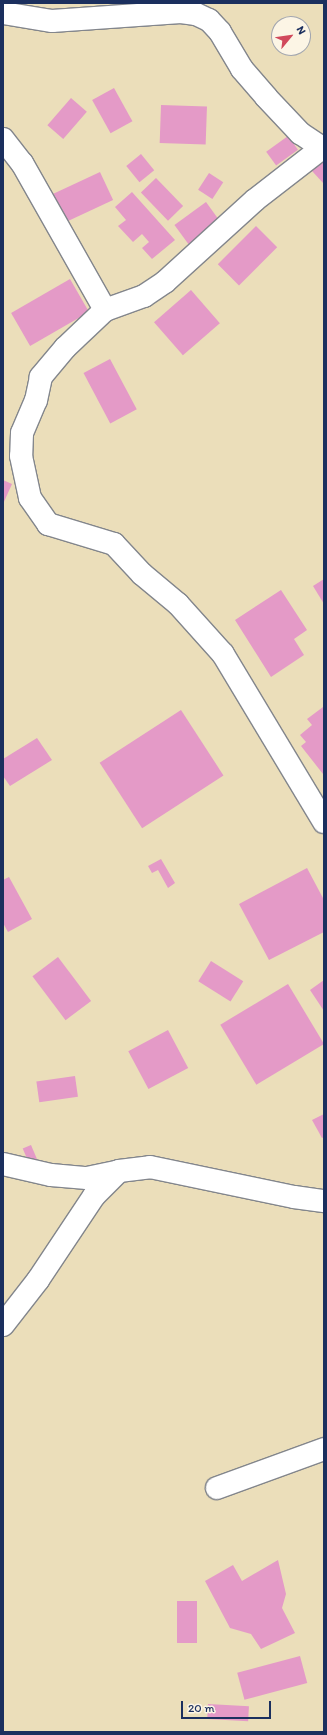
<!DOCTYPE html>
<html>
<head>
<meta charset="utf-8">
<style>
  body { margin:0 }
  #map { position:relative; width:327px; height:1735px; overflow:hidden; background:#ebdeba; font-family:Itim,sans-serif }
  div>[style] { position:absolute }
  .building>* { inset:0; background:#e49ac7; transform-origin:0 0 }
  .roads { filter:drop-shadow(1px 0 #83868c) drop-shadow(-1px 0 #83868c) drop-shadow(0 1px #83868c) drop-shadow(0 -1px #83868c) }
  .minor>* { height:22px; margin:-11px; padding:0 11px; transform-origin:11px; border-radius:11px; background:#fff }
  span { translate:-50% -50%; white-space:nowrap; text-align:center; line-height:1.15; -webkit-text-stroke:3.5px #fcf5e5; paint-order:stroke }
  .frame { position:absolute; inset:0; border:4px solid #1b2f5e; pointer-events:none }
  .north { position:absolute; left:271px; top:16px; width:40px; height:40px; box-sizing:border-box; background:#fcf5e5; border:1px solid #a2a6af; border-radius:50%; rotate:61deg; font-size:11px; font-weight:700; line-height:16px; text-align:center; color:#1b2f5e }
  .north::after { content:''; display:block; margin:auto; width:14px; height:18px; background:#d1495b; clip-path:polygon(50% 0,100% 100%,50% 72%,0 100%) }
  .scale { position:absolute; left:181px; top:1701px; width:90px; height:18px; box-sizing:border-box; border:2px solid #1b2f5e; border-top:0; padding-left:5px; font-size:12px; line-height:14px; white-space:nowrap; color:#1b2f5e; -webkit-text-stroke:3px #fcf5e5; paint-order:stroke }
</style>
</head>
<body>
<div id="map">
  <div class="building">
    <i style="left:114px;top:88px;width:38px;height:25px;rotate:61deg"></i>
    <i style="left:71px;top:98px;width:21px;height:36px;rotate:41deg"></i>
    <i style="left:161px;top:105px;width:46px;height:38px;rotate:2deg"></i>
    <i style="left:288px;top:136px;width:17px;height:27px;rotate:54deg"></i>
    <i style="left:141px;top:154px;width:21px;height:19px;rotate:51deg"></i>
    <i style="clip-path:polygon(324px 158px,324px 184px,312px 171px)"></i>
    <i style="left:100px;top:172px;width:31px;height:55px;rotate:65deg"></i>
    <i style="left:209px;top:173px;width:17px;height:20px;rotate:33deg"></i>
    <i style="left:156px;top:178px;width:39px;height:21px;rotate:46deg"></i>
    <i style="clip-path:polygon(132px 192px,175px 240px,152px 259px,142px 248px,149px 242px,142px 234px,133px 242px,118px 226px,126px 220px,115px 207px)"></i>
    <i style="left:206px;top:202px;width:24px;height:39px;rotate:54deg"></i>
    <i style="left:256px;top:226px;width:30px;height:54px;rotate:45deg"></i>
    <i style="left:70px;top:279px;width:38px;height:68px;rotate:60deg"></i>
    <i style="left:191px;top:290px;width:44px;height:49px;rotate:49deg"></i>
    <i style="left:110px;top:359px;width:57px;height:30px;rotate:62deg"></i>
    <i style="clip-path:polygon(3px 480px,12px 484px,3px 504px)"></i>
    <i style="clip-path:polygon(324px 579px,324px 604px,313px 586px)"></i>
    <i style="clip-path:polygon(281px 590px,307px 630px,294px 639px,304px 655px,271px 677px,235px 620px)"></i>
    <i style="clip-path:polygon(323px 707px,324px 773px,323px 774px,301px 746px,306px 742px,300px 735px,312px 725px,307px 719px)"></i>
    <i style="left:181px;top:710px;width:78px;height:97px;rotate:57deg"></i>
    <i style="clip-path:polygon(37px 738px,52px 760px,10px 786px,3px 776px,3px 759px)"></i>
    <i style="clip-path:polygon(161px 859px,175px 883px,168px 888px,158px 870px,152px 873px,148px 866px)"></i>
    <i style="clip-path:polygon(307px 868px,324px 900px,324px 932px,269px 960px,239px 904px)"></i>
    <i style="clip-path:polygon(9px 877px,32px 919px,8px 932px,3px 923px,3px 880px)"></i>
    <i style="left:58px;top:957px;width:55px;height:32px;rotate:53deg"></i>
    <i style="left:211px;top:961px;width:38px;height:24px;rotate:32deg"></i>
    <i style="clip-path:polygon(324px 980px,324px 1011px,310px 990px)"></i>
    <i style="left:288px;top:984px;width:70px;height:79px;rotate:59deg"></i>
    <i style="left:168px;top:1030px;width:43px;height:45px;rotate:62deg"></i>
    <i style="left:75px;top:1076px;width:21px;height:39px;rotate:82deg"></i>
    <i style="clip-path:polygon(324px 1114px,324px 1137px,322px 1138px,312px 1120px)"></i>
    <i style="left:31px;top:1145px;width:15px;height:9px;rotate:67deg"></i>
    <i style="clip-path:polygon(278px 1560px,286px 1594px,282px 1608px,295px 1633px,261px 1649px,251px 1634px,230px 1628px,205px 1581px,233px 1565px,242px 1581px)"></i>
    <i style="left:177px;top:1601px;width:20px;height:42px"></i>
    <i style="left:300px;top:1656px;width:28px;height:65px;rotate:75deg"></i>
    <i style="left:208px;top:1704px;width:41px;height:15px;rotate:3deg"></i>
  </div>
  <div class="roads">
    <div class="minor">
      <i style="left:3px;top:13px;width:50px;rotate:9.3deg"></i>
      <i style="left:52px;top:21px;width:129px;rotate:-4deg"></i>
      <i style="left:181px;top:12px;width:15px;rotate:8deg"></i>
      <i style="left:196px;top:14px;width:14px;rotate:25deg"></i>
      <i style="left:209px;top:20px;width:16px;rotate:47deg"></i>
      <i style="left:220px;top:32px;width:43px;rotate:59.3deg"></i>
      <i style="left:242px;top:69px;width:37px;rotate:49deg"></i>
      <i style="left:266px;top:97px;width:50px;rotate:46.6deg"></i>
      <i style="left:300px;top:133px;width:29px;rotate:34deg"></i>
      <i style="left:3px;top:139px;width:31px;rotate:52deg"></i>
      <i style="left:22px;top:163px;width:169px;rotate:60.5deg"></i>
      <i style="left:322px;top:148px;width:85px;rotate:142.2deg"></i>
      <i style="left:255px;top:200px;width:122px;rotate:137.7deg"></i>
      <i style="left:165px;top:282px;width:25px;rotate:146deg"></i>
      <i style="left:144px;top:296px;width:41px;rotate:160.3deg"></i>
      <i style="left:105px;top:310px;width:55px;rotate:136.5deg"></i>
      <i style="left:65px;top:348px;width:38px;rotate:130deg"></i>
      <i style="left:41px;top:377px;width:24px;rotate:102deg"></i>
      <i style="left:36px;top:400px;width:36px;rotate:113deg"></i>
      <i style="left:22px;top:433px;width:23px;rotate:92deg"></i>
      <i style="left:21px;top:456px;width:43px;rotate:77.9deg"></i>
      <i style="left:30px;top:498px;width:32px;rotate:55deg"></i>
      <i style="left:48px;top:524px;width:69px;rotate:16.9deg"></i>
      <i style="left:114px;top:544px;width:41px;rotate:47deg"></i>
      <i style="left:142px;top:574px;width:47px;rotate:39.8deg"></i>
      <i style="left:178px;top:604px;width:67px;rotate:48deg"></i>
      <i style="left:223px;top:654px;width:196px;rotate:59deg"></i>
      <i style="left:3px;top:1164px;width:49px;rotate:12.9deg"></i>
      <i style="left:51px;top:1175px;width:36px;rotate:5deg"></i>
      <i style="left:87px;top:1178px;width:33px;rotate:-12deg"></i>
      <i style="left:3px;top:1325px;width:57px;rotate:-52.1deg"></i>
      <i style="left:38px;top:1280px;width:101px;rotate:-56.3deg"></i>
      <i style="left:94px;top:1196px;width:35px;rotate:-45deg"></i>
      <i style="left:119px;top:1171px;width:31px;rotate:-7deg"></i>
      <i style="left:150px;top:1167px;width:147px;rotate:11.8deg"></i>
      <i style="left:294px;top:1197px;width:30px;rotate:8deg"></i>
      <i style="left:217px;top:1488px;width:114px;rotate:-20deg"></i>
    </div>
  </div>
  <div class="frame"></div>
  <div class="north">N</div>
  <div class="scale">20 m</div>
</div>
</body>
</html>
